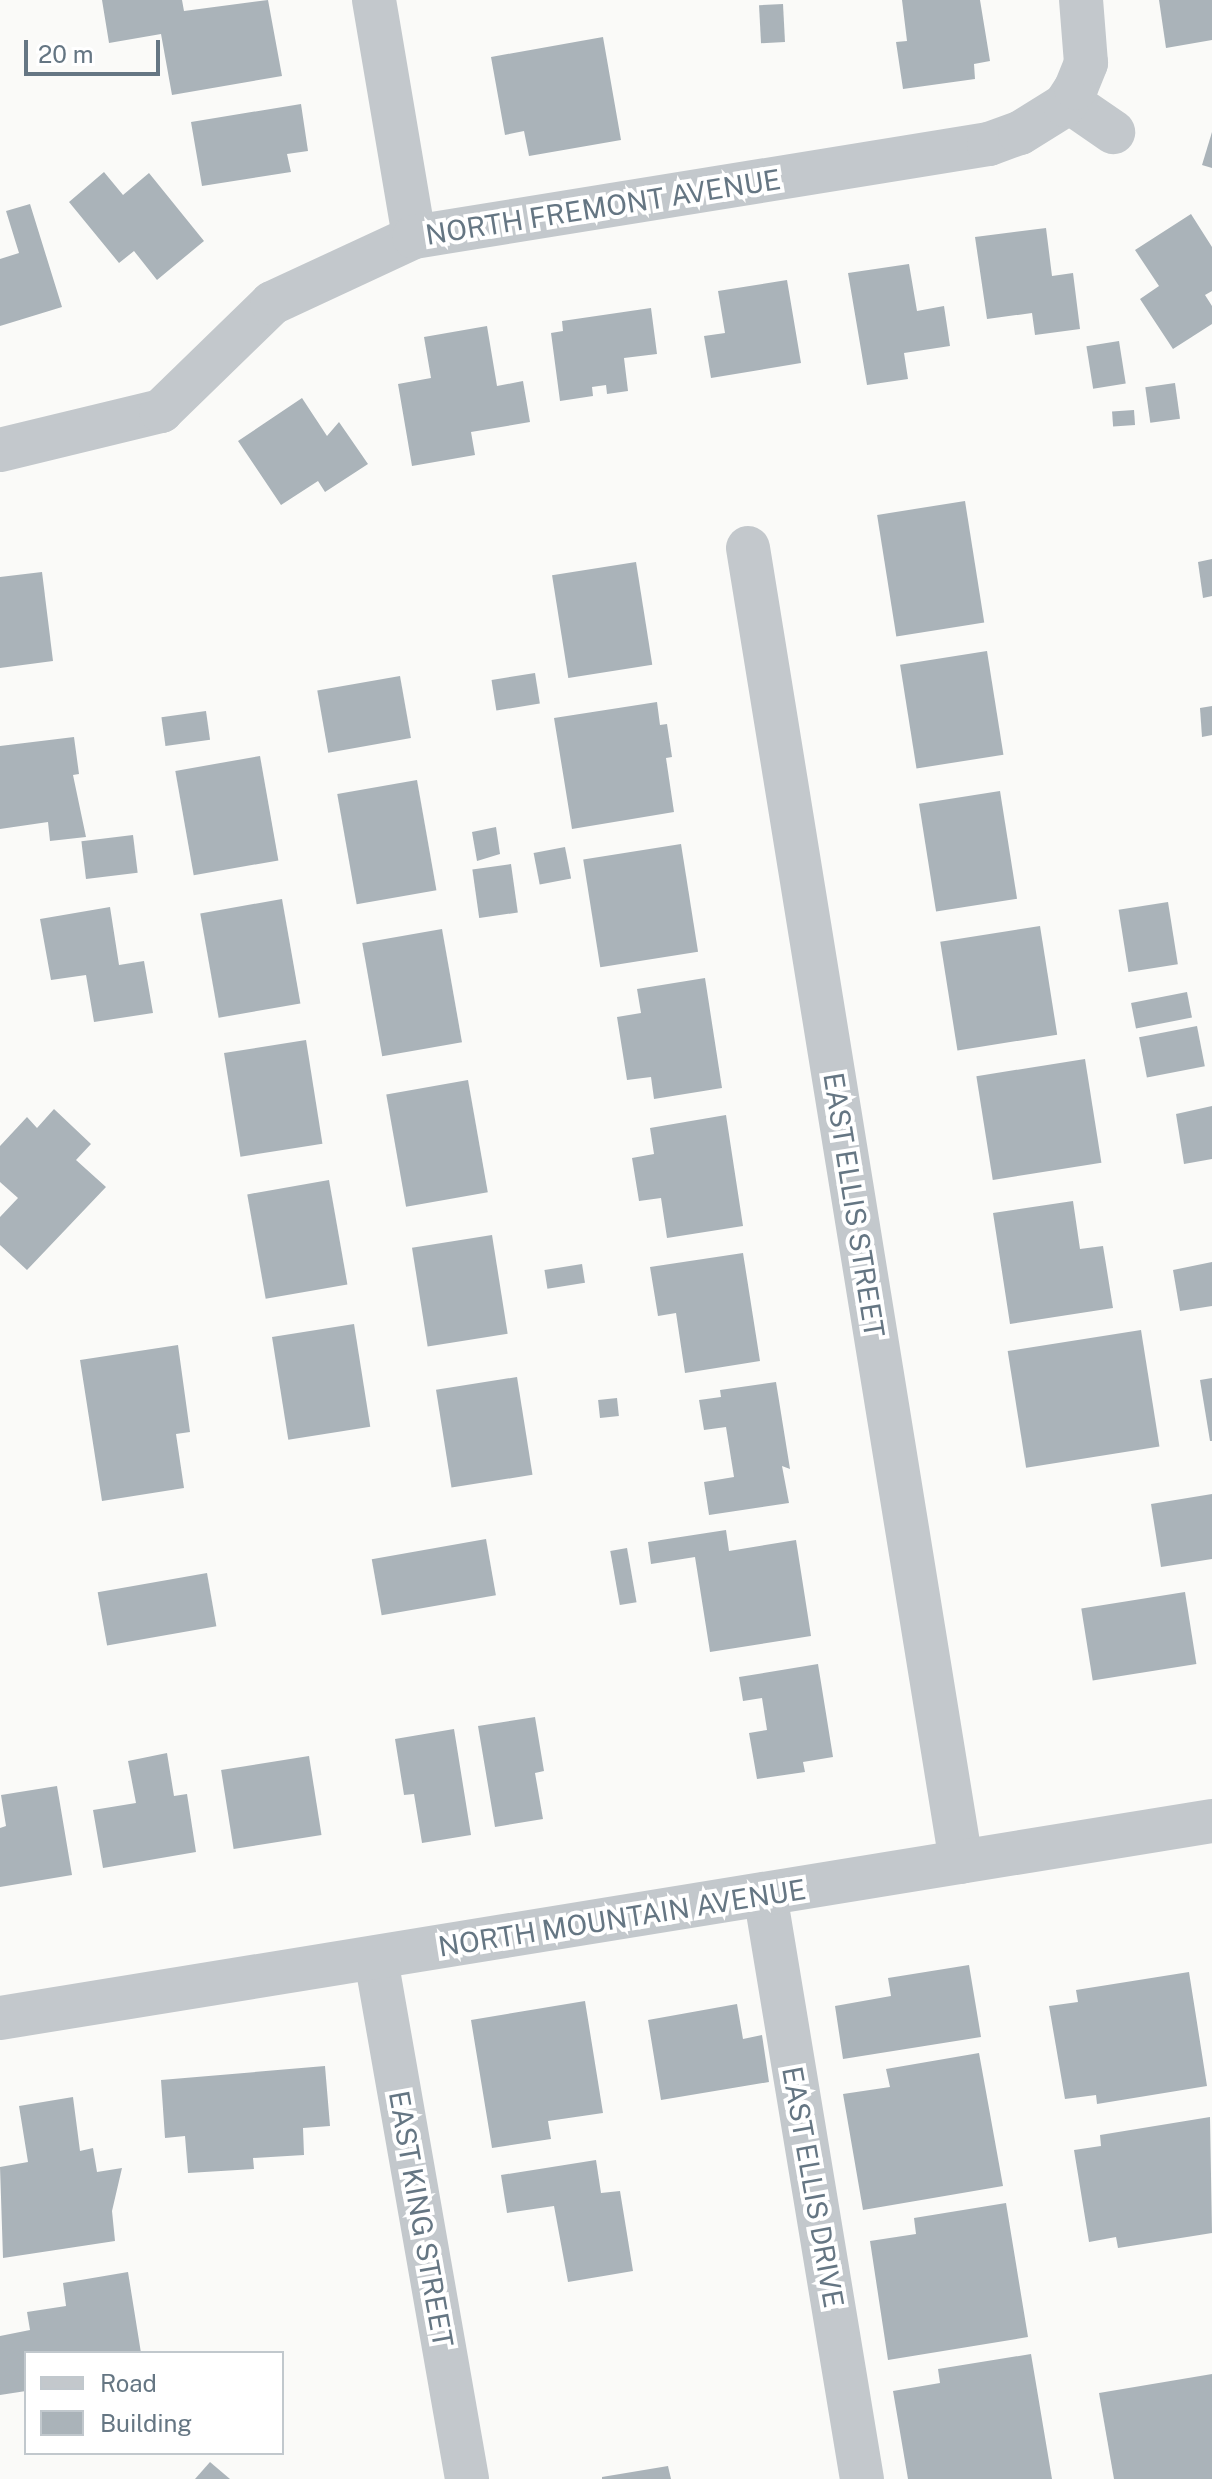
<!DOCTYPE html>
<html>
<head>
<meta charset="utf-8">
<style>
  body { margin:0 }
  #map { position:relative; width:1212px; height:2479px; overflow:hidden; background:#fafaf8; font-family:"Public Sans",sans-serif }
  div>[style] { position:absolute }
  .building>* { inset:0; background:#aab3b9; transform-origin:0 0 }
  .minor>* { height:44px; margin:-22px; padding:0 22px; transform-origin:22px; border-radius:22px; background:#c3c8cc }
  span { translate:-50% -50%; white-space:nowrap; text-align:center; line-height:1.15; -webkit-text-stroke:8px #fff; paint-order:stroke }
  .street-label { font-size:28px; color:#657683 }
  .legend { position:absolute; left:24px; top:2351px; width:260px; height:104px; box-sizing:border-box; background:#fff; border:2px solid #c1c8cd; margin:0; padding:10px 14px; list-style:none; font-size:24px; color:#657683 }
  .legend li { display:flex; align-items:center; gap:16px; height:40px }
  .legend b { width:40px; border:2px solid #c1c8cd }
  .scale { position:absolute; left:24px; top:40px; width:136px; height:36px; box-sizing:border-box; border:4px solid #657683; border-top:0; padding-left:10px; font-size:24px; line-height:28px; white-space:nowrap; color:#657683; -webkit-text-stroke:6px #fff; paint-order:stroke }
</style>
</head>
<body>
<div id="map">
  <div class="building">
    <i style="clip-path:polygon(102px 0,182px 0,184px 11px,268px 0,282px 76px,172px 95px,161px 34px,109px 43px)"></i>
    <i style="clip-path:polygon(902px 0,980px 0,990px 61px,974px 64px,975px 79px,903px 89px,896px 42px,907px 41px)"></i>
    <i style="clip-path:polygon(1159px 0,1212px 0,1212px 40px,1166px 48px)"></i>
    <i style="left:783px;top:4px;width:38px;height:24px;rotate:87deg"></i>
    <i style="clip-path:polygon(603px 37px,621px 140px,529px 156px,524px 131px,505px 135px,491px 57px)"></i>
    <i style="clip-path:polygon(301px 104px,308px 151px,287px 154px,291px 172px,202px 186px,191px 122px)"></i>
    <i style="clip-path:polygon(1212px 132px,1212px 168px,1202px 165px)"></i>
    <i style="clip-path:polygon(104px 172px,123px 195px,149px 173px,204px 241px,157px 280px,134px 251px,119px 263px,69px 202px)"></i>
    <i style="clip-path:polygon(30px 204px,62px 307px,0 326px,0 259px,19px 253px,6px 211px)"></i>
    <i style="clip-path:polygon(1191px 214px,1212px 247px,1212px 291px,1205px 295px,1212px 306px,1212px 324px,1173px 349px,1140px 299px,1159px 286px,1135px 250px)"></i>
    <i style="clip-path:polygon(1046px 228px,1052px 276px,1073px 273px,1080px 329px,1035px 335px,1032px 313px,987px 319px,975px 237px)"></i>
    <i style="clip-path:polygon(909px 264px,917px 311px,944px 306px,950px 346px,904px 353px,908px 379px,867px 385px,848px 273px)"></i>
    <i style="clip-path:polygon(787px 280px,801px 363px,711px 378px,704px 336px,725px 333px,718px 291px)"></i>
    <i style="clip-path:polygon(651px 308px,657px 354px,624px 358px,628px 391px,607px 394px,606px 385px,592px 387px,593px 396px,560px 401px,551px 333px,563px 331px,562px 321px)"></i>
    <i style="clip-path:polygon(487px 326px,497px 386px,523px 381px,530px 422px,471px 432px,475px 455px,412px 466px,398px 384px,431px 378px,424px 337px)"></i>
    <i style="left:1119px;top:341px;width:43px;height:33px;rotate:81deg"></i>
    <i style="left:1175px;top:383px;width:36px;height:30px;rotate:82deg"></i>
    <i style="clip-path:polygon(302px 398px,327px 436px,339px 422px,368px 464px,325px 492px,318px 481px,281px 505px,238px 441px)"></i>
    <i style="left:1134px;top:410px;width:15px;height:22px;rotate:86deg"></i>
    <i style="left:965px;top:501px;width:123px;height:89px;rotate:81deg"></i>
    <i style="clip-path:polygon(1212px 559px,1212px 596px,1203px 598px,1198px 562px)"></i>
    <i style="left:636px;top:562px;width:104px;height:85px;rotate:81deg"></i>
    <i style="clip-path:polygon(42px 572px,53px 661px,0 668px,0 577px)"></i>
    <i style="left:987px;top:651px;width:105px;height:88px;rotate:81deg"></i>
    <i style="left:535px;top:673px;width:31px;height:44px;rotate:81deg"></i>
    <i style="left:400px;top:676px;width:63px;height:84px;rotate:80deg"></i>
    <i style="clip-path:polygon(657px 702px,660px 725px,667px 724px,672px 757px,666px 758px,674px 812px,572px 829px,554px 718px)"></i>
    <i style="clip-path:polygon(1212px 706px,1212px 735px,1202px 737px,1200px 708px)"></i>
    <i style="left:206px;top:711px;width:29px;height:45px;rotate:82deg"></i>
    <i style="clip-path:polygon(74px 737px,79px 774px,73px 775px,86px 837px,50px 841px,48px 822px,0 829px,0 746px)"></i>
    <i style="left:260px;top:756px;width:106px;height:86px;rotate:80deg"></i>
    <i style="left:417px;top:780px;width:112px;height:81px;rotate:80deg"></i>
    <i style="left:1000px;top:791px;width:109px;height:82px;rotate:81deg"></i>
    <i style="clip-path:polygon(496px 827px,500px 854px,477px 861px,472px 832px)"></i>
    <i style="left:133px;top:835px;width:38px;height:52px;rotate:83deg"></i>
    <i style="left:681px;top:844px;width:109px;height:99px;rotate:81deg"></i>
    <i style="left:565px;top:847px;width:32px;height:32px;rotate:79deg"></i>
    <i style="left:511px;top:864px;width:49px;height:39px;rotate:82deg"></i>
    <i style="left:282px;top:899px;width:106px;height:83px;rotate:80deg"></i>
    <i style="left:1168px;top:902px;width:63px;height:50px;rotate:81deg"></i>
    <i style="clip-path:polygon(110px 907px,119px 965px,144px 961px,153px 1013px,94px 1022px,86px 975px,51px 980px,40px 919px)"></i>
    <i style="left:1040px;top:926px;width:110px;height:101px;rotate:81deg"></i>
    <i style="left:442px;top:929px;width:115px;height:81px;rotate:80deg"></i>
    <i style="clip-path:polygon(705px 978px,722px 1088px,654px 1099px,651px 1077px,627px 1080px,617px 1017px,641px 1013px,637px 989px)"></i>
    <i style="left:1187px;top:992px;width:26px;height:57px;rotate:79deg"></i>
    <i style="left:1197px;top:1026px;width:41px;height:59px;rotate:79deg"></i>
    <i style="left:306px;top:1040px;width:105px;height:83px;rotate:81deg"></i>
    <i style="left:1085px;top:1059px;width:105px;height:110px;rotate:81deg"></i>
    <i style="left:468px;top:1080px;width:114px;height:83px;rotate:80deg"></i>
    <i style="clip-path:polygon(1212px 1106px,1212px 1159px,1184px 1164px,1176px 1114px)"></i>
    <i style="clip-path:polygon(54px 1109px,91px 1144px,76px 1160px,106px 1187px,27px 1270px,0 1245px,0 1217px,18px 1198px,0 1182px,0 1146px,27px 1117px,37px 1128px)"></i>
    <i style="clip-path:polygon(726px 1115px,743px 1226px,667px 1238px,661px 1198px,639px 1201px,632px 1158px,654px 1154px,650px 1128px)"></i>
    <i style="left:329px;top:1180px;width:106px;height:83px;rotate:80deg"></i>
    <i style="clip-path:polygon(1073px 1201px,1080px 1249px,1103px 1246px,1113px 1308px,1010px 1324px,993px 1213px)"></i>
    <i style="left:492px;top:1235px;width:100px;height:81px;rotate:81deg"></i>
    <i style="clip-path:polygon(743px 1253px,760px 1361px,685px 1373px,676px 1313px,658px 1316px,650px 1267px)"></i>
    <i style="clip-path:polygon(1212px 1262px,1212px 1306px,1180px 1311px,1173px 1270px)"></i>
    <i style="left:582px;top:1264px;width:19px;height:38px;rotate:81deg"></i>
    <i style="left:354px;top:1324px;width:104px;height:83px;rotate:81deg"></i>
    <i style="left:1141px;top:1330px;width:118px;height:135px;rotate:81deg"></i>
    <i style="clip-path:polygon(178px 1345px,190px 1432px,176px 1434px,184px 1488px,102px 1501px,80px 1360px)"></i>
    <i style="left:517px;top:1377px;width:99px;height:82px;rotate:81deg"></i>
    <i style="clip-path:polygon(1212px 1378px,1212px 1441px,1210px 1441px,1200px 1380px)"></i>
    <i style="clip-path:polygon(776px 1382px,790px 1469px,782px 1466px,789px 1503px,709px 1515px,704px 1482px,734px 1477px,726px 1427px,704px 1430px,699px 1400px,721px 1397px,720px 1390px)"></i>
    <i style="left:617px;top:1398px;width:18px;height:19px;rotate:84deg"></i>
    <i style="clip-path:polygon(1212px 1494px,1212px 1559px,1161px 1567px,1151px 1504px)"></i>
    <i style="clip-path:polygon(726px 1530px,729px 1551px,796px 1540px,811px 1636px,710px 1652px,695px 1557px,651px 1564px,648px 1542px)"></i>
    <i style="left:486px;top:1539px;width:57px;height:116px;rotate:80deg"></i>
    <i style="left:627px;top:1548px;width:55px;height:17px;rotate:80deg"></i>
    <i style="left:207px;top:1573px;width:54px;height:111px;rotate:80deg"></i>
    <i style="left:1185px;top:1592px;width:73px;height:105px;rotate:81deg"></i>
    <i style="clip-path:polygon(818px 1664px,833px 1757px,803px 1762px,805px 1772px,757px 1779px,749px 1733px,767px 1730px,762px 1698px,743px 1701px,739px 1677px)"></i>
    <i style="clip-path:polygon(535px 1717px,544px 1771px,535px 1773px,543px 1819px,495px 1827px,478px 1726px)"></i>
    <i style="clip-path:polygon(454px 1729px,471px 1835px,422px 1843px,414px 1794px,404px 1795px,395px 1739px)"></i>
    <i style="clip-path:polygon(167px 1753px,174px 1796px,187px 1794px,196px 1852px,103px 1868px,93px 1810px,136px 1803px,128px 1761px)"></i>
    <i style="left:309px;top:1756px;width:80px;height:89px;rotate:81deg"></i>
    <i style="clip-path:polygon(57px 1786px,72px 1875px,0 1887px,0 1828px,6px 1826px,1px 1795px)"></i>
    <i style="clip-path:polygon(969px 1965px,981px 2037px,843px 2059px,835px 2006px,891px 1996px,888px 1978px)"></i>
    <i style="clip-path:polygon(1189px 1972px,1207px 2086px,1097px 2104px,1096px 2095px,1065px 2099px,1049px 2006px,1078px 2002px,1076px 1990px)"></i>
    <i style="clip-path:polygon(585px 2001px,603px 2113px,548px 2121px,551px 2139px,492px 2148px,471px 2020px)"></i>
    <i style="clip-path:polygon(737px 2004px,743px 2039px,762px 2035px,769px 2082px,661px 2100px,648px 2020px)"></i>
    <i style="clip-path:polygon(979px 2053px,1003px 2186px,863px 2210px,843px 2094px,890px 2087px,886px 2069px)"></i>
    <i style="clip-path:polygon(325px 2066px,330px 2126px,303px 2128px,304px 2155px,253px 2158px,254px 2169px,188px 2173px,185px 2136px,165px 2138px,161px 2080px)"></i>
    <i style="clip-path:polygon(73px 2097px,80px 2151px,93px 2148px,97px 2172px,122px 2168px,112px 2211px,115px 2241px,3px 2258px,0 2167px,28px 2162px,19px 2106px)"></i>
    <i style="clip-path:polygon(1210px 2117px,1212px 2233px,1118px 2248px,1116px 2237px,1089px 2242px,1074px 2150px,1101px 2146px,1100px 2135px)"></i>
    <i style="clip-path:polygon(596px 2160px,601px 2193px,620px 2191px,633px 2271px,568px 2282px,554px 2206px,507px 2213px,501px 2175px)"></i>
    <i style="clip-path:polygon(1006px 2203px,1028px 2337px,888px 2360px,870px 2241px,916px 2234px,914px 2218px)"></i>
    <i style="clip-path:polygon(128px 2272px,141px 2353px,26px 2353px,26px 2391px,0 2395px,0 2336px,30px 2330px,27px 2312px,66px 2306px,63px 2283px)"></i>
    <i style="clip-path:polygon(1031px 2354px,1052px 2479px,908px 2479px,893px 2391px,940px 2383px,938px 2369px)"></i>
    <i style="clip-path:polygon(1212px 2374px,1212px 2479px,1114px 2479px,1099px 2393px)"></i>
    <i style="clip-path:polygon(210px 2462px,230px 2479px,195px 2479px)"></i>
    <i style="clip-path:polygon(668px 2466px,671px 2479px,602px 2479px,602px 2477px)"></i>
  </div>
  <div class="minor">
    <i style="left:374px;top:0;width:240px;rotate:80.4deg"></i>
    <i style="left:1068px;top:101px;width:55px;rotate:34.6deg"></i>
    <i style="left:0;top:450px;width:166px;rotate:-13.6deg"></i>
    <i style="left:161px;top:411px;width:155px;rotate:-44.2deg"></i>
    <i style="left:272px;top:303px;width:157px;rotate:-24.9deg"></i>
    <i style="left:414px;top:237px;width:582px;rotate:-9.19deg"></i>
    <i style="left:989px;top:144px;width:33px;rotate:-20deg"></i>
    <i style="left:1020px;top:133px;width:53px;rotate:-31.9deg"></i>
    <i style="left:1065px;top:105px;width:20px;rotate:-57deg"></i>
    <i style="left:1076px;top:88px;width:27px;rotate:-68deg"></i>
    <i style="left:1086px;top:63px;width:63px;rotate:-94.5deg"></i>
    <i style="left:748px;top:548px;width:1331px;rotate:80.79deg"></i>
    <i style="left:765px;top:1894px;width:593px;rotate:80.59deg"></i>
    <i style="left:376px;top:1959px;width:528px;rotate:80.07deg"></i>
    <i style="left:0;top:2018px;width:1228px;rotate:-9.23deg"></i>
  </div>
  <div class="street-label">
    <span style="left:603px;top:207px;rotate:-9deg">NORTH FREMONT AVENUE</span>
    <span style="left:854px;top:1205px;rotate:81deg">EAST ELLIS STREET</span>
    <span style="left:622px;top:1918px;rotate:-9deg">NORTH MOUNTAIN AVENUE</span>
    <span style="left:813px;top:2187px;rotate:80deg">EAST ELLIS DRIVE</span>
    <span style="left:421px;top:2219px;rotate:80deg">EAST KING STREET</span>
  </div>
  <ul class="legend">
  <li><b style="height:10px;background:#c3c8cc"></b>Road</li>
  <li><b style="height:22px;background:#aab3b9"></b>Building</li>
  </ul>
  <div class="scale">20 m</div>
</div>
</body>
</html>
